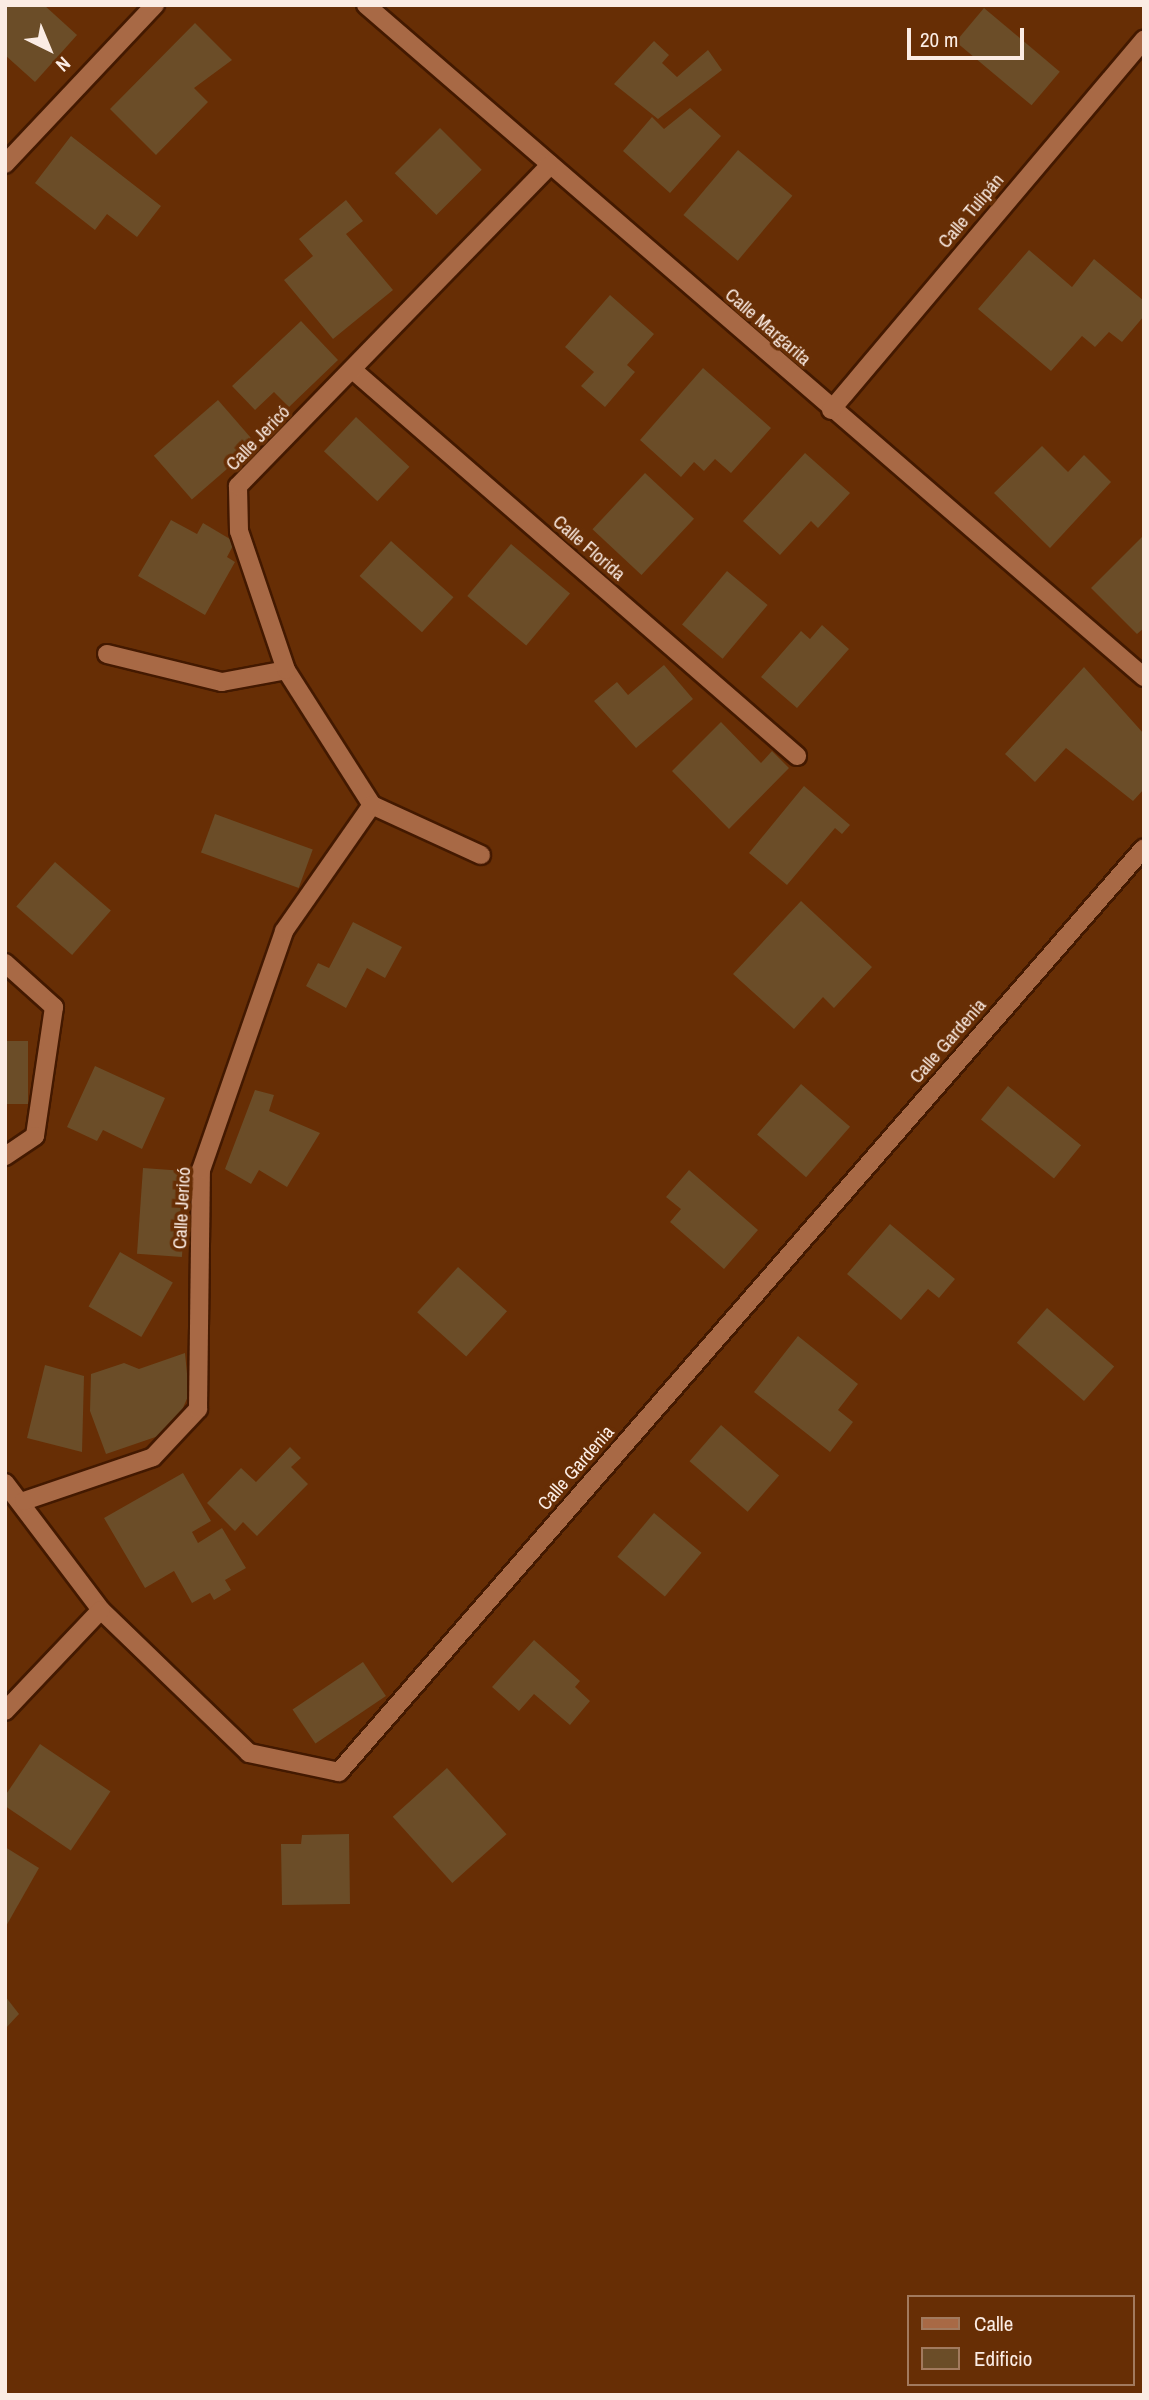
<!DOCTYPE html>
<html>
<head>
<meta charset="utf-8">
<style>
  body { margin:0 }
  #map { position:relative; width:1149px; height:2400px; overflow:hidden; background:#672e05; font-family:"Archivo Narrow",sans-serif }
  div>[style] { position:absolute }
  .building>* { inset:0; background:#6b4d28; transform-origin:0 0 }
  .roads { filter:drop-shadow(2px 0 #431900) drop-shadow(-2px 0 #431900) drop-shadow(0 2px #431900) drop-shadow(0 -2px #431900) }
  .minor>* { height:18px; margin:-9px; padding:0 9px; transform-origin:9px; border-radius:9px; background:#a86945 }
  span { translate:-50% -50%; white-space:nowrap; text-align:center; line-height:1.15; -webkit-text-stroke:7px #672e05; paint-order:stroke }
  .street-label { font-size:19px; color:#fbece4 }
  .frame { position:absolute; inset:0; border:7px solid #fbece4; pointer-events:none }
  .legend { position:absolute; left:907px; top:2295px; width:228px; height:91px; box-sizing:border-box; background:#672e05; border:2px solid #a27a5e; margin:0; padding:9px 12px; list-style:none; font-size:21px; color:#fbece4 }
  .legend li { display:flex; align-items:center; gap:14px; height:35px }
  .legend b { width:35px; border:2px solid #a27a5e }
  .north { position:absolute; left:14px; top:14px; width:70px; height:70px; -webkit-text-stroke:5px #672e05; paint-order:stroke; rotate:137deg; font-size:19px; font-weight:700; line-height:28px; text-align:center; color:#fbece4 }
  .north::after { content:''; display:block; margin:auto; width:24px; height:32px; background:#fbece4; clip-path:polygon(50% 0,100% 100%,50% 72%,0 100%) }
  .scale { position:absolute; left:907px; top:28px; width:117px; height:32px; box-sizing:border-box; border:4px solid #fbece4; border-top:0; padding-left:9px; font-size:21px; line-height:24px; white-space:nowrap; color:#fbece4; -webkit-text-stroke:5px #672e05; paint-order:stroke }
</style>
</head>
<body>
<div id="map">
  <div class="building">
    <i style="clip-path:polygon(5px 5px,44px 5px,77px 35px,35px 82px,5px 55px)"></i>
    <i style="left:984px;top:8px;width:99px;height:44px;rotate:40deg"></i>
    <i style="clip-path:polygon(195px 23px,232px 60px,194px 88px,208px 102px,156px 155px,110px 109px)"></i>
    <i style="clip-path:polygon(654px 41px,669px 55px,662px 63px,677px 77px,708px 50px,722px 70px,658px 119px,614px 84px)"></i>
    <i style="clip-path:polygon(690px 108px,721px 136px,670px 193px,623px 151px,652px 117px,664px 129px)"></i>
    <i style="left:440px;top:128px;width:59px;height:64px;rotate:45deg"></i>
    <i style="clip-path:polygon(71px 136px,161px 206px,137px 237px,107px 214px,95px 230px,35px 183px)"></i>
    <i style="left:738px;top:150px;width:71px;height:85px;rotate:40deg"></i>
    <i style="clip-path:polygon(346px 200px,363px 221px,346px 234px,393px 290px,333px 339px,284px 280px,313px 256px,299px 239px)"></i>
    <i style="clip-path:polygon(1029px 250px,1072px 287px,1094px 259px,1144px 301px,1144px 316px,1122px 342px,1109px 332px,1095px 347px,1082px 336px,1051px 371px,978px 309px)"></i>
    <i style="clip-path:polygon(610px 295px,654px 334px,627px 365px,635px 372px,605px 407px,581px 386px,594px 372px,565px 347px)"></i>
    <i style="clip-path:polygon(301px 321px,338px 360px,289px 407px,274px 392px,255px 410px,232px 386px)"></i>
    <i style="clip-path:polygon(703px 368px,771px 428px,731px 473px,715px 459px,704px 471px,694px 462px,681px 477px,640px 440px)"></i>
    <i style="left:218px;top:400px;width:58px;height:85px;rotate:49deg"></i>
    <i style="left:356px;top:417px;width:73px;height:47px;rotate:43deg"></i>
    <i style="clip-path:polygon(1042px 446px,1068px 472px,1084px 455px,1111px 482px,1050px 548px,994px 493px)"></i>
    <i style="clip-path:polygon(805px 453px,850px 493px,818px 528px,811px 521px,780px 555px,743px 521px)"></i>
    <i style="left:645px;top:473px;width:67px;height:77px;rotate:43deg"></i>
    <i style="clip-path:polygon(171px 520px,197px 534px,203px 523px,235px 542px,227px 557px,235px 562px,205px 615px,138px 576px)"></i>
    <i style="clip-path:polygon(1144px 535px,1144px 628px,1137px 634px,1091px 588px)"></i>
    <i style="left:391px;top:541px;width:84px;height:47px;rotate:42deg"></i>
    <i style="left:511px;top:544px;width:77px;height:68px;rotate:40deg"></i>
    <i style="left:727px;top:571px;width:53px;height:70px;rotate:40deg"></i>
    <i style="clip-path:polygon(822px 625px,849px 649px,797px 708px,761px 677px,801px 631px,810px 639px)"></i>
    <i style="clip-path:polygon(664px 665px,693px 699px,636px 748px,594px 701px,617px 682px,628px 695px)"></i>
    <i style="clip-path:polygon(1084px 667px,1144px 734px,1144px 789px,1133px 801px,1066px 748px,1035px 782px,1005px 754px)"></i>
    <i style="clip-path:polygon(721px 722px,761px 763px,772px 751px,789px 768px,729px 829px,672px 771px)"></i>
    <i style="clip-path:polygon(804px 786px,850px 825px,842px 834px,835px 828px,787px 885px,749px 853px)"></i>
    <i style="left:215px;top:814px;width:104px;height:41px;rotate:20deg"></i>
    <i style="left:55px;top:862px;width:74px;height:59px;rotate:41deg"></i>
    <i style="clip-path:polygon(801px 901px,872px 967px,834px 1008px,823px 997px,794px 1029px,733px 974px)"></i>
    <i style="clip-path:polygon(353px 922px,402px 947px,385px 978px,367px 968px,346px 1008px,306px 986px,318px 963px,329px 968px)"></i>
    <i style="left:5px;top:1041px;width:23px;height:63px"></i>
    <i style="clip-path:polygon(95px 1066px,165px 1098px,142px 1149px,103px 1130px,97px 1141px,67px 1127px)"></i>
    <i style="left:801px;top:1084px;width:65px;height:67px;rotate:41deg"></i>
    <i style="left:1008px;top:1086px;width:94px;height:43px;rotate:39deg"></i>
    <i style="clip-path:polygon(255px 1090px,274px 1095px,269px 1111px,320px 1133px,287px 1187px,259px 1170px,251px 1184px,225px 1169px)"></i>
    <i style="left:143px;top:1168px;width:45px;height:86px;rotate:4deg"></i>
    <i style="clip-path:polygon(689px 1170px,758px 1230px,724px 1269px,670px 1222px,681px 1209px,666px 1197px)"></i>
    <i style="clip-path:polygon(890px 1224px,955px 1279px,939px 1298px,928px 1289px,901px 1320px,847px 1274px)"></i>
    <i style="left:120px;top:1252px;width:61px;height:63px;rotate:30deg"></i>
    <i style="left:458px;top:1267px;width:66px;height:61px;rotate:42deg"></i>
    <i style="left:1047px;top:1308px;width:89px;height:46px;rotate:41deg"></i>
    <i style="clip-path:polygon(798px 1336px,858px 1384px,838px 1410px,853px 1422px,830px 1452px,754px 1392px)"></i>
    <i style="clip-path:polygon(185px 1353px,189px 1394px,173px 1431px,106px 1454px,90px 1411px,91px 1374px,124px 1363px,139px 1369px)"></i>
    <i style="clip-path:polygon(45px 1365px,84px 1376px,82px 1452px,27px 1438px)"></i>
    <i style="left:721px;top:1425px;width:77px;height:48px;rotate:41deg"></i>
    <i style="clip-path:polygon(290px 1447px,301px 1458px,291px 1467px,308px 1484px,257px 1536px,243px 1522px,235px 1531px,207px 1503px,241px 1468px,256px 1482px)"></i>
    <i style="clip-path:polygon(183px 1473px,211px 1521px,192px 1532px,198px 1543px,222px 1528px,246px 1568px,225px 1580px,231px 1590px,214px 1600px,210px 1593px,192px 1603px,174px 1571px,145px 1588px,104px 1518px)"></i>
    <i style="left:654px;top:1513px;width:62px;height:57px;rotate:40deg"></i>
    <i style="clip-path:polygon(534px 1640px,580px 1681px,575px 1687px,590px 1701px,570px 1725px,534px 1694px,519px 1711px,492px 1687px)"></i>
    <i style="left:363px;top:1662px;width:41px;height:85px;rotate:56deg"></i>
    <i style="left:40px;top:1744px;width:85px;height:71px;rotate:34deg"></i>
    <i style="left:447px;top:1768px;width:89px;height:73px;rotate:48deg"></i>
    <i style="clip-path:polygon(349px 1834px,350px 1904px,282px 1905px,281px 1844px,301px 1844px,302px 1835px)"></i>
    <i style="clip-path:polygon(5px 1847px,39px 1868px,5px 1928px)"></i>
    <i style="clip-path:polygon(5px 1996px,19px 2014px,5px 2029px)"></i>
  </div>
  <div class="roads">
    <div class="minor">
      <i style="left:366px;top:5px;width:1028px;rotate:40.82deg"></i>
      <i style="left:5px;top:164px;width:219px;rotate:-46.7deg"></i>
      <i style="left:354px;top:371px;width:587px;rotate:40.99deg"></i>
      <i style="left:831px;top:410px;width:485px;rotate:-49.8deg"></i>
      <i style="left:107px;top:654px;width:118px;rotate:13.7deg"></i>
      <i style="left:222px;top:682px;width:65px;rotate:-10.6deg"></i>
      <i style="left:481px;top:855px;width:120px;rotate:-155.4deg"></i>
      <i style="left:372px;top:805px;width:160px;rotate:-122.5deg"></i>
      <i style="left:286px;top:670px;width:147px;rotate:-108.7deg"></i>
      <i style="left:239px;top:531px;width:45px;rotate:-91.3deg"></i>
      <i style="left:238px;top:486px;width:448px;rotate:-45.8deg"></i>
      <i style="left:5px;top:963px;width:66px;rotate:41.9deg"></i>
      <i style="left:54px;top:1007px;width:130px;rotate:98.4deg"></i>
      <i style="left:35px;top:1136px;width:36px;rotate:146deg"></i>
      <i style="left:5px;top:1483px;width:159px;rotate:52.9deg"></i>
      <i style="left:101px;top:1610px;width:206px;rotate:44deg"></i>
      <i style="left:249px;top:1753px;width:92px;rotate:11.9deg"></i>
      <i style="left:339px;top:1772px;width:1225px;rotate:-48.94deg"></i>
      <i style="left:24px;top:1501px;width:136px;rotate:-18.8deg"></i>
      <i style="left:153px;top:1457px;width:66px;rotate:-46.8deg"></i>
      <i style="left:198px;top:1409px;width:239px;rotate:-89.3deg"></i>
      <i style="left:201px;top:1170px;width:253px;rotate:-70.8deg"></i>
      <i style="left:284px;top:931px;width:154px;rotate:-55.1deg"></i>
      <i style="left:5px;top:1711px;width:139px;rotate:-46.5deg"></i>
    </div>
  </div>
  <div class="street-label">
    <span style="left:971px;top:211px;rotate:-50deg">Calle Tulipán</span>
    <span style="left:768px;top:327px;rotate:41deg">Calle Margarita</span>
    <span style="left:258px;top:438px;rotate:-46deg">Calle Jericó</span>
    <span style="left:589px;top:548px;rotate:41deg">Calle Florida</span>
    <span style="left:948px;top:1041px;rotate:-49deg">Calle Gardenia</span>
    <span style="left:182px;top:1208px;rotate:-87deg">Calle Jericó</span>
    <span style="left:576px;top:1468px;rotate:-49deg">Calle Gardenia</span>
  </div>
  <div class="frame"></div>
  <ul class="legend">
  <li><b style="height:9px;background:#a86945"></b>Calle</li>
  <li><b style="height:19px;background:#6b4d28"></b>Edificio</li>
  </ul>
  <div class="north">N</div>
  <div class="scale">20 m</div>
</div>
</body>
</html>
